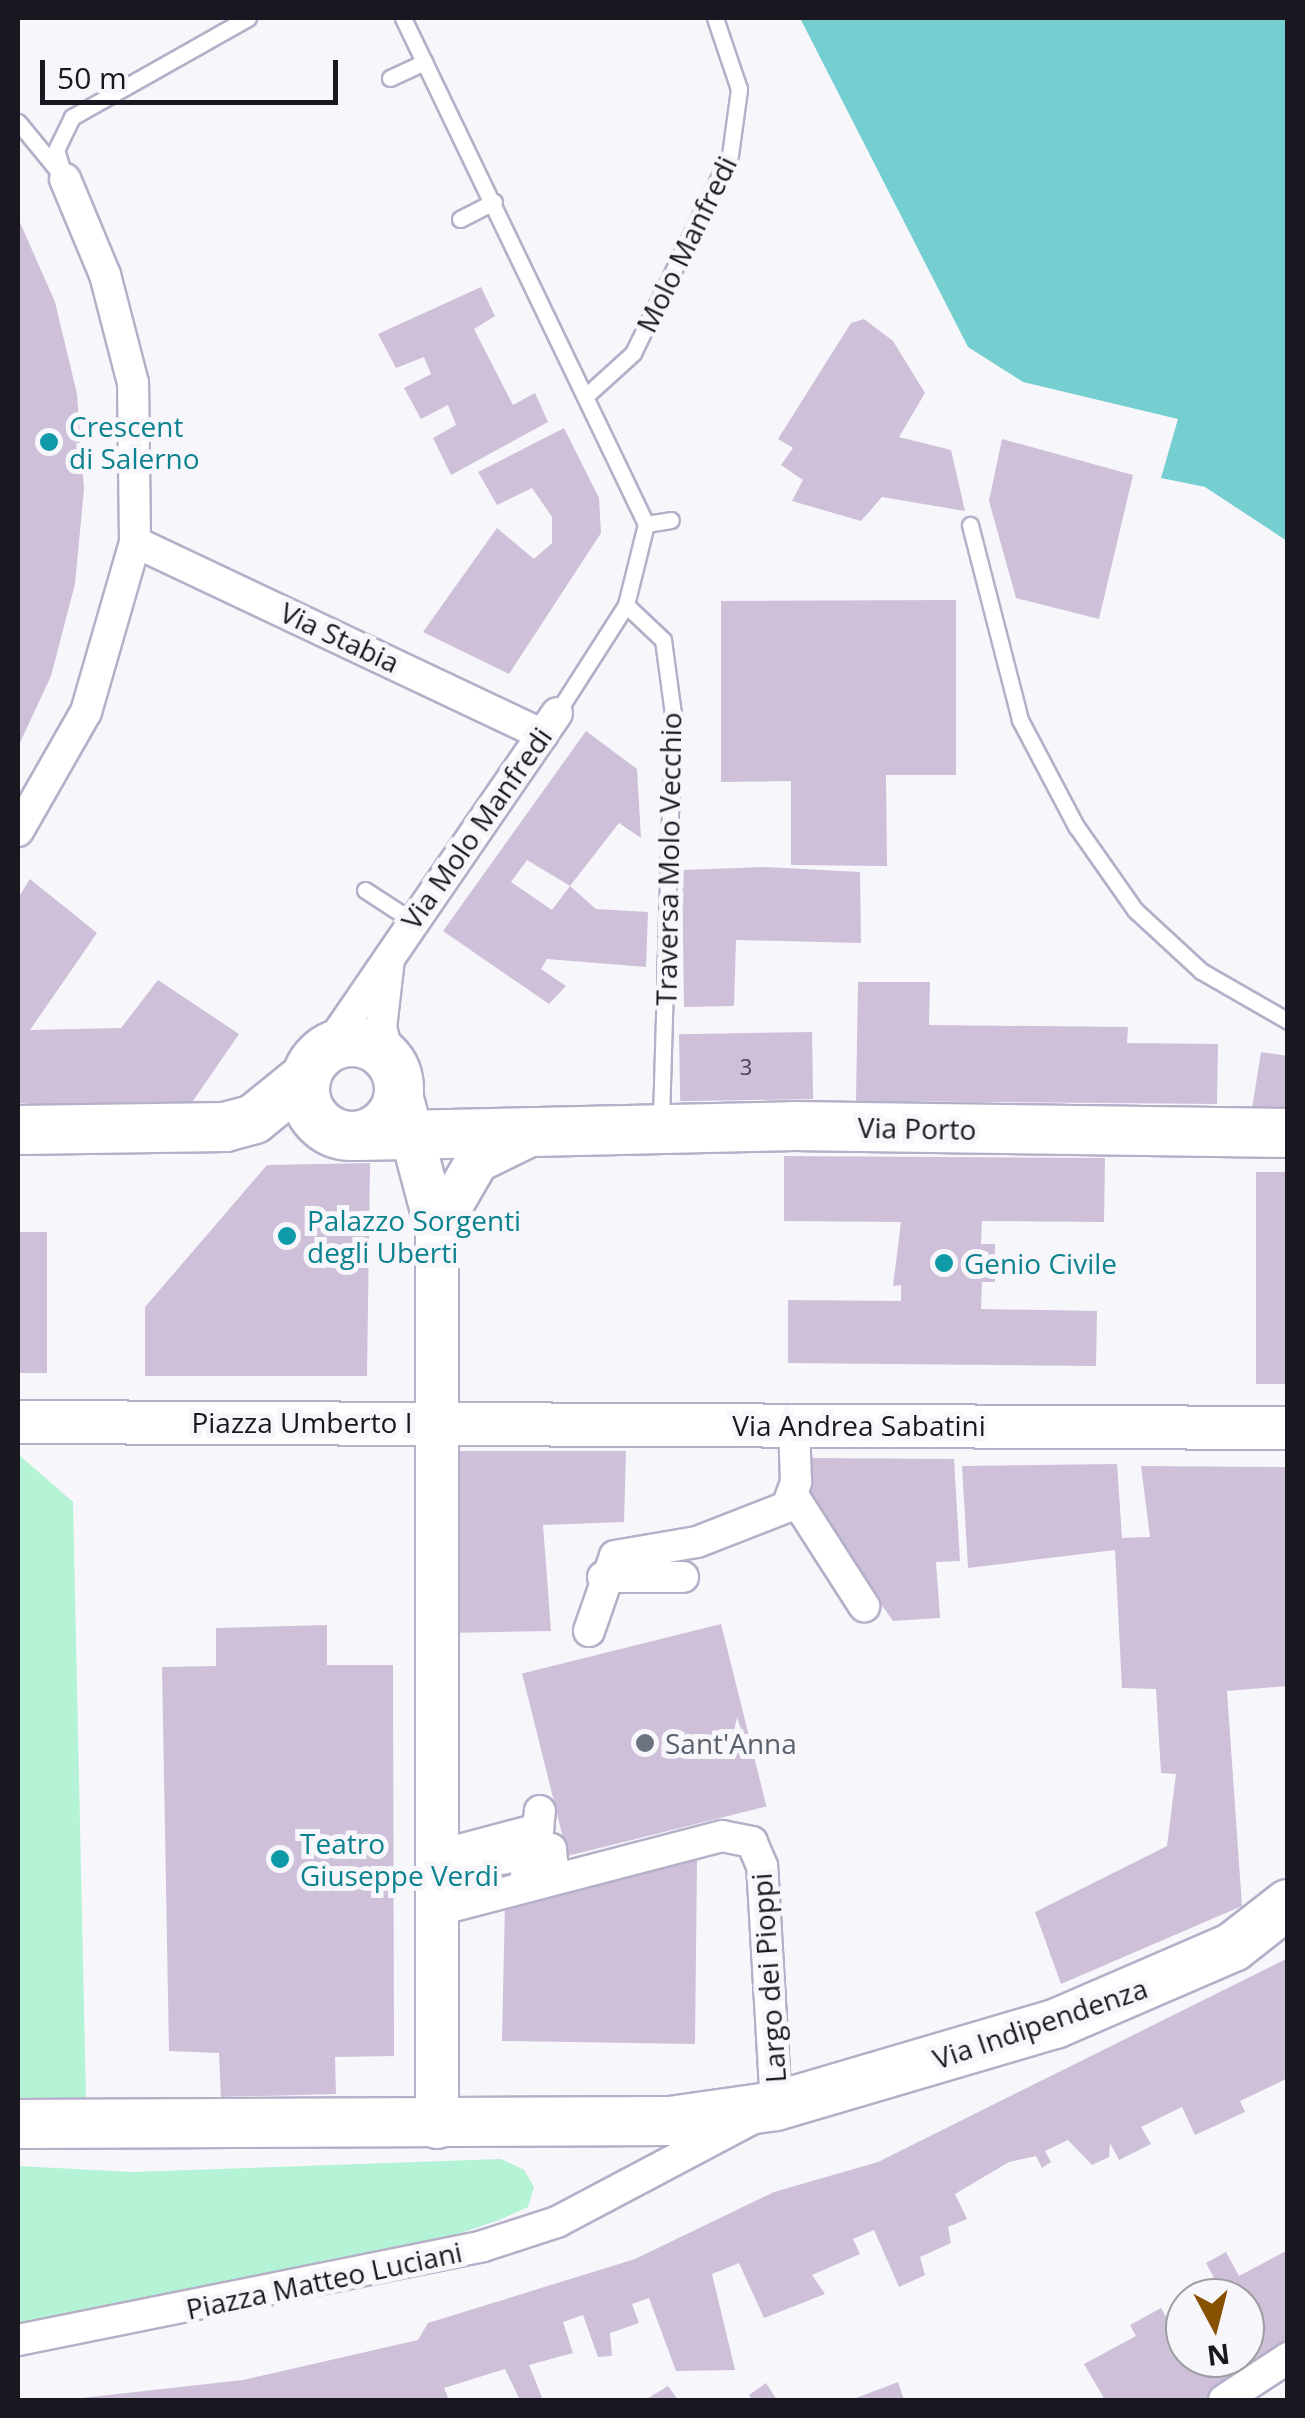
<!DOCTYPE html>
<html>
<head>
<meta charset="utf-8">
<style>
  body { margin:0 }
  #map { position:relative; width:1305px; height:2418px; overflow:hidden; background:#f7f6fb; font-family:"Open Sans",sans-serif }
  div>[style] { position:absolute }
  .green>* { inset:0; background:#b5f3d6 }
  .water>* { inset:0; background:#75cfd1 }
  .building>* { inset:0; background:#cec0d9; transform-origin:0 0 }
  .roads { filter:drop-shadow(2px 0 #b5afc8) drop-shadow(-2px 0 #b5afc8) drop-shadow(0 2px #b5afc8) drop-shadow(0 -2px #b5afc8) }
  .lane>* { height:15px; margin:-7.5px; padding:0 7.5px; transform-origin:7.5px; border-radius:7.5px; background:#fff }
  .street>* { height:30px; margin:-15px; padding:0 15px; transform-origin:15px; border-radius:15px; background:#fff }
  .secondary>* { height:42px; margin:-21px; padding:0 21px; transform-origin:21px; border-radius:21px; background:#fff }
  .primary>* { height:48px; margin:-24px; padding:0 24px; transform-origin:24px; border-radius:24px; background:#fff }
  .primary>.ring { margin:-24px; padding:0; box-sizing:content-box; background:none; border:48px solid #fff; border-radius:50% }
  .dots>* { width:28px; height:28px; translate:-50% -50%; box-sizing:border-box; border:5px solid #f7f6fb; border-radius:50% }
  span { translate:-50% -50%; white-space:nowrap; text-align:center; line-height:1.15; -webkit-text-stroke:10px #f7f6fb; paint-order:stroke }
  .number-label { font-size:22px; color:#46414e }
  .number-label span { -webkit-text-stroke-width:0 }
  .street-label { font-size:28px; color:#191720 }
  .culture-label { font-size:28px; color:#0d838f }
  .left { translate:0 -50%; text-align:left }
  .worship-label { font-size:28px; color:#5b616d }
  .frame { position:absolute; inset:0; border:20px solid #191720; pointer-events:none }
  .north { position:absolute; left:1165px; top:2278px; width:100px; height:100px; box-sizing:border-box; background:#f7f6fb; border:2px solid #9e9da3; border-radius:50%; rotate:173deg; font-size:28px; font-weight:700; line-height:40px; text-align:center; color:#191720 }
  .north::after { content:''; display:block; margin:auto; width:35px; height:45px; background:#885102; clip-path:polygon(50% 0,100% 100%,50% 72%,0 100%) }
  .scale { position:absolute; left:40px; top:60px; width:298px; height:45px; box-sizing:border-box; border:5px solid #191720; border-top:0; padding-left:12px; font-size:30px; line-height:35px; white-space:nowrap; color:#191720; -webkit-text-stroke:8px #f7f6fb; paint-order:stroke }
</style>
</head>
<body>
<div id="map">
  <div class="green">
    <i style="clip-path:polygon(18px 1454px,73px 1502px,86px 2100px,18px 2099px)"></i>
    <i style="clip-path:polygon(501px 2159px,524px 2170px,534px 2187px,528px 2207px,499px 2220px,409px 2251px,18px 2324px,18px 2166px,132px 2172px)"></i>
  </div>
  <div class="water">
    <i style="clip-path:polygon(800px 18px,1287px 18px,1287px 541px,1205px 487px,1161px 478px,1178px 419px,1023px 382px,968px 347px)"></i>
  </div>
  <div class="building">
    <i style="clip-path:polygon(18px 218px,55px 302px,77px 394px,84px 489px,75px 584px,51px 676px,18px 747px)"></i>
    <i style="clip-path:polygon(481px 287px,495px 316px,474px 329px,513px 405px,535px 393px,548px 422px,451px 475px,433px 438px,456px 425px,448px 405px,421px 419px,404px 388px,431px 374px,424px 357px,396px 368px,378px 334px)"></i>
    <i style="clip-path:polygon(864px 319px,893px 341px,925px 393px,899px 437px,951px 450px,965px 511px,882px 497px,861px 521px,792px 501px,803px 480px,781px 465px,793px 448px,778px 439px,851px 323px)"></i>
    <i style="clip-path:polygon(564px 428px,599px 498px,601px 533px,509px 674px,423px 632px,497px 528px,534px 559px,552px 543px,552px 517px,532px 488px,497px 505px,478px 472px)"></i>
    <i style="clip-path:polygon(1002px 439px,1133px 475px,1099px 619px,1016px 598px,989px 501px)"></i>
    <i style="clip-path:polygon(956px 600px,956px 775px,886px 775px,887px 866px,791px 865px,791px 781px,721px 782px,721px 601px)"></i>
    <i style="clip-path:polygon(586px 731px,637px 769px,641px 838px,619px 823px,570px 886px,527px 860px,511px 882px,552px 910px,570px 886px,596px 909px,648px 912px,646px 967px,547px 959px,541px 969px,566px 986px,549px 1004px,443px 931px)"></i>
    <i style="clip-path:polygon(765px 867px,860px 872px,861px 943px,736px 940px,734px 1006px,684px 1007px,682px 870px)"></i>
    <i style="clip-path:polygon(30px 879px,97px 933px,30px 1030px,121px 1028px,158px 980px,239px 1034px,186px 1111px,18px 1103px,18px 898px)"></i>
    <i style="clip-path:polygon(858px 982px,930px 982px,929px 1025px,1128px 1027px,1127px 1043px,1218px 1044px,1217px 1104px,856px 1101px)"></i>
    <i style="left:812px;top:1032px;width:67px;height:133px;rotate:89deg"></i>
    <i style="clip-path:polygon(1261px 1052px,1288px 1056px,1288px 1116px,1251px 1115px)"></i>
    <i style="clip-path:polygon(784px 1156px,1105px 1158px,1104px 1222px,982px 1221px,981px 1244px,995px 1244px,995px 1282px,982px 1282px,981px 1309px,1097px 1311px,1096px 1366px,788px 1363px,788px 1300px,901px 1301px,901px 1285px,893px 1286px,901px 1222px,784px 1221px)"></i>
    <i style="clip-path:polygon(370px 1163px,367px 1376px,145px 1376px,145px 1307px,267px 1165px)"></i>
    <i style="left:1256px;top:1172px;width:32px;height:212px"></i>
    <i style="left:18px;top:1232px;width:29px;height:141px"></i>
    <i style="clip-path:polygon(450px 1451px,626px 1451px,624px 1522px,543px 1525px,551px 1631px,446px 1633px)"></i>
    <i style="clip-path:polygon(808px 1458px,954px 1459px,960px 1561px,936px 1562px,940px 1618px,893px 1621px,810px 1505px)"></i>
    <i style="clip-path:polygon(1117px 1464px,1122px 1538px,1150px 1537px,1141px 1466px,1288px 1467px,1288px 1686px,1227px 1691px,1242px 1906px,1061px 1984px,1035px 1912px,1167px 1846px,1176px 1774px,1161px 1773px,1156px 1689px,1122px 1688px,1115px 1550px,968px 1568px,962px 1466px)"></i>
    <i style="left:721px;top:1624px;width:188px;height:205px;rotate:76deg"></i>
    <i style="clip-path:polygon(327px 1625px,327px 1665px,393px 1665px,394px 2056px,335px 2057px,336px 2094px,221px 2097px,219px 2053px,169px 2051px,162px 1667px,216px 1666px,216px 1628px)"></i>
    <i style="clip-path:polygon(697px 1859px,695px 2044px,502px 2041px,505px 1902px)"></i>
    <i style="clip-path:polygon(1288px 1958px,1288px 2078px,1240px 2101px,1245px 2112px,1195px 2135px,1182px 2107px,1141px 2127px,1151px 2144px,1119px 2160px,1110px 2143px,1109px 2157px,1092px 2165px,1068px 2140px,1045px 2151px,1051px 2162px,1042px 2168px,1036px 2156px,1009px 2162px,955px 2194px,967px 2219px,948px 2227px,951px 2243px,920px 2257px,925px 2275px,899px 2287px,874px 2230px,853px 2239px,860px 2254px,812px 2275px,825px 2294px,764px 2318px,739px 2263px,712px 2274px,735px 2370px,676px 2371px,649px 2298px,632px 2304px,639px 2323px,610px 2333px,612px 2356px,598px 2357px,583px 2315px,563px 2322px,573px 2353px,529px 2365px,543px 2400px,520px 2400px,505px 2369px,444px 2388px,449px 2400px,64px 2400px,243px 2380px,418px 2340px,428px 2323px,635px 2259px,774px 2192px,878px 2162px)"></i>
    <i style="clip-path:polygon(1288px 2250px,1288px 2351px,1205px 2400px,1105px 2400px,1084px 2364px,1136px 2336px,1130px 2325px,1161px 2308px,1169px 2322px,1185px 2313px,1185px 2358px,1245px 2358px,1245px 2298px,1213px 2298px,1222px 2293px,1206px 2263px,1226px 2252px,1239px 2276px)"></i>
    <i style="clip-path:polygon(898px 2382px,904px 2400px,851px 2400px)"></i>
    <i style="clip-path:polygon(766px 2383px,777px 2400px,752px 2400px,749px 2395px)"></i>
    <i style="clip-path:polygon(668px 2386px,678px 2400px,645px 2400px)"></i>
  </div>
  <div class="roads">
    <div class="lane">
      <i style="left:403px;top:18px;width:561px;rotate:64.35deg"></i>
      <i style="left:646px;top:524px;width:83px;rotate:103.9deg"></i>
      <i style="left:626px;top:605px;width:128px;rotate:122.6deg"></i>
      <i style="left:390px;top:78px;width:38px;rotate:-25deg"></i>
      <i style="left:18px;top:122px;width:65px;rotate:50.6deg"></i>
      <i style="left:65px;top:179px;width:30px;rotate:-107deg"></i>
      <i style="left:56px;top:150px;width:37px;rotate:-64deg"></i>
      <i style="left:72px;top:117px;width:202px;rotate:-29.4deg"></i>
      <i style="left:460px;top:219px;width:38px;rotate:-27deg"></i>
      <i style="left:588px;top:394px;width:61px;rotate:-42.3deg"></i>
      <i style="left:633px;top:353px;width:220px;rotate:-63.9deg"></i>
      <i style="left:730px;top:155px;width:67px;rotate:-82.2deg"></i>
      <i style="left:739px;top:89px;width:75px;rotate:-108.7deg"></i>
      <i style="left:646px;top:524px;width:25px;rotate:-9deg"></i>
      <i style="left:970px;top:525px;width:201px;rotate:75.6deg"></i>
      <i style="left:1020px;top:720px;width:120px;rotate:62.2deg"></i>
      <i style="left:1076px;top:826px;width:103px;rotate:54.9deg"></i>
      <i style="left:1135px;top:910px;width:90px;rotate:42.7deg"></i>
      <i style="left:1201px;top:971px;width:100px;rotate:29.9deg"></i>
      <i style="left:626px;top:605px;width:51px;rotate:43.4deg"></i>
      <i style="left:663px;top:640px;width:75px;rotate:82.3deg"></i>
      <i style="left:673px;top:714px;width:410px;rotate:91.7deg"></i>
      <i style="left:365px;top:890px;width:55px;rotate:33.1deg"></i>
    </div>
    <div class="street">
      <i style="left:135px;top:542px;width:451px;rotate:25.3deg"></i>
      <i style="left:18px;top:831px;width:137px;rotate:-60.3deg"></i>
      <i style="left:86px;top:712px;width:177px;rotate:-73.9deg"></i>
      <i style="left:135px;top:542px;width:159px;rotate:-90.7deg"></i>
      <i style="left:133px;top:383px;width:112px;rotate:-104.5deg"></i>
      <i style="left:105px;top:275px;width:104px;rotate:-112.6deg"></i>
      <i style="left:327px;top:1049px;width:407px;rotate:-55.6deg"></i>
      <i style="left:389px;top:1059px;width:32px;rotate:-104deg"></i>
      <i style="left:381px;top:1028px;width:69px;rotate:-83.4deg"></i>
      <i style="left:794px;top:1497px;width:130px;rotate:57.3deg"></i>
      <i style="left:603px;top:1577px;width:80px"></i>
      <i style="left:589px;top:1631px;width:79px;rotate:-70.9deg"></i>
      <i style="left:615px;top:1556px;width:83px;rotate:-9.7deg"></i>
      <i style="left:697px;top:1542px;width:97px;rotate:-21.3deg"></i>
      <i style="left:787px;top:1507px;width:27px;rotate:-70deg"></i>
      <i style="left:796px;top:1482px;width:58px;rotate:-92deg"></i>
      <i style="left:526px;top:1875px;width:28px;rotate:-13deg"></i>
      <i style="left:553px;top:1869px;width:20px;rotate:-96deg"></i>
      <i style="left:551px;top:1849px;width:87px;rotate:168.7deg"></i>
      <i style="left:466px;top:1866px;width:17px;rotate:-100deg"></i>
      <i style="left:463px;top:1849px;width:78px;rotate:-14.9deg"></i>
      <i style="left:538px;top:1829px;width:18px;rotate:-84deg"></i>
      <i style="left:18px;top:2340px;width:474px;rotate:-11.4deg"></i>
      <i style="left:483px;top:2246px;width:78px;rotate:-18deg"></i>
      <i style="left:557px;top:2222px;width:248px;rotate:-27.9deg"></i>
      <i style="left:776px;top:2106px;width:240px;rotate:-93.3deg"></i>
      <i style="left:762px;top:1866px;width:26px;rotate:-113deg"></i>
      <i style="left:752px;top:1842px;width:31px;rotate:-169deg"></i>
      <i style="left:722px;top:1836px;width:297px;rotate:165.4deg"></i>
      <i style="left:1224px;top:2400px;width:77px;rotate:-33.3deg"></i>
    </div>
    <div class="secondary">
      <i style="left:400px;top:1091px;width:144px;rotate:75.1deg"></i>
      <i style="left:18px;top:1422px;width:1270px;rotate:0.27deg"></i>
      <i style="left:437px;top:2127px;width:897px;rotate:-90deg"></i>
      <i style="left:437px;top:1230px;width:80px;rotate:-59.9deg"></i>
      <i style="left:477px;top:1161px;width:61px;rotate:-26.1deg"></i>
    </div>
    <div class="primary">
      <i class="ring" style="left:305px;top:1042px;width:46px;height:46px"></i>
      <i style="left:18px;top:1130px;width:207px;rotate:-0.8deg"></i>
      <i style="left:225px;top:1127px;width:30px;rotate:-15deg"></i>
      <i style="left:254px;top:1119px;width:68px;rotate:-39.1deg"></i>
      <i style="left:359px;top:1136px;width:435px;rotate:-1.3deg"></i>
      <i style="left:794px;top:1126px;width:494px;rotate:0.8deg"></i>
      <i style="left:18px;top:2124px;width:652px;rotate:-0.26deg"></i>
      <i style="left:670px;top:2121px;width:107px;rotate:-8.1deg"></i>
      <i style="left:776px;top:2106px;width:291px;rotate:-16.4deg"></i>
      <i style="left:1055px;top:2024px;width:194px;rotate:-23.4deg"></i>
      <i style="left:1233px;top:1947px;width:70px;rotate:-38deg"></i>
    </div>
  </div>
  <div class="dots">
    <i style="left:49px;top:442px;background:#0f9aa8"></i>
    <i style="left:287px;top:1236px;background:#0f9aa8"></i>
    <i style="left:944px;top:1263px;background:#0f9aa8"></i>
    <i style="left:645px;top:1743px;background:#6b7280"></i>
    <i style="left:280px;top:1859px;background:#0f9aa8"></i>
  </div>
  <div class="number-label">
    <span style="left:746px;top:1067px">3</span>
  </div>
  <div class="street-label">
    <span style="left:686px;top:244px;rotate:-64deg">Molo Manfredi</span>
    <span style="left:340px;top:637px;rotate:25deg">Via Stabia</span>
    <span style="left:476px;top:828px;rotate:-55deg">Via Molo Manfredi</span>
    <span style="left:668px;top:859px;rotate:-89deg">Traversa Molo Vecchio</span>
    <span style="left:917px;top:1128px;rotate:1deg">Via Porto</span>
    <span style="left:302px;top:1422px">Piazza Umberto I</span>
    <span style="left:859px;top:1425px">Via Andrea Sabatini</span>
    <span style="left:768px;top:1978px;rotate:-94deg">Largo dei Pioppi</span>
    <span style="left:1040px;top:2023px;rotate:-19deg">Via Indipendenza</span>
    <span style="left:324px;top:2280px;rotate:-12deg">Piazza Matteo Luciani</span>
  </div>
  <div class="culture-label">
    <span class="left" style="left:69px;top:442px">Crescent<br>di Salerno</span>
    <span class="left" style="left:307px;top:1236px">Palazzo Sorgenti<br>degli Uberti</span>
    <span class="left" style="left:964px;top:1263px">Genio Civile</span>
    <span class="left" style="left:300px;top:1859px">Teatro<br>Giuseppe Verdi</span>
  </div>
  <div class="worship-label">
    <span class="left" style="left:665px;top:1743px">Sant'Anna</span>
  </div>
  <div class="frame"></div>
  <div class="north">N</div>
  <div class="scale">50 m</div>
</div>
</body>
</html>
